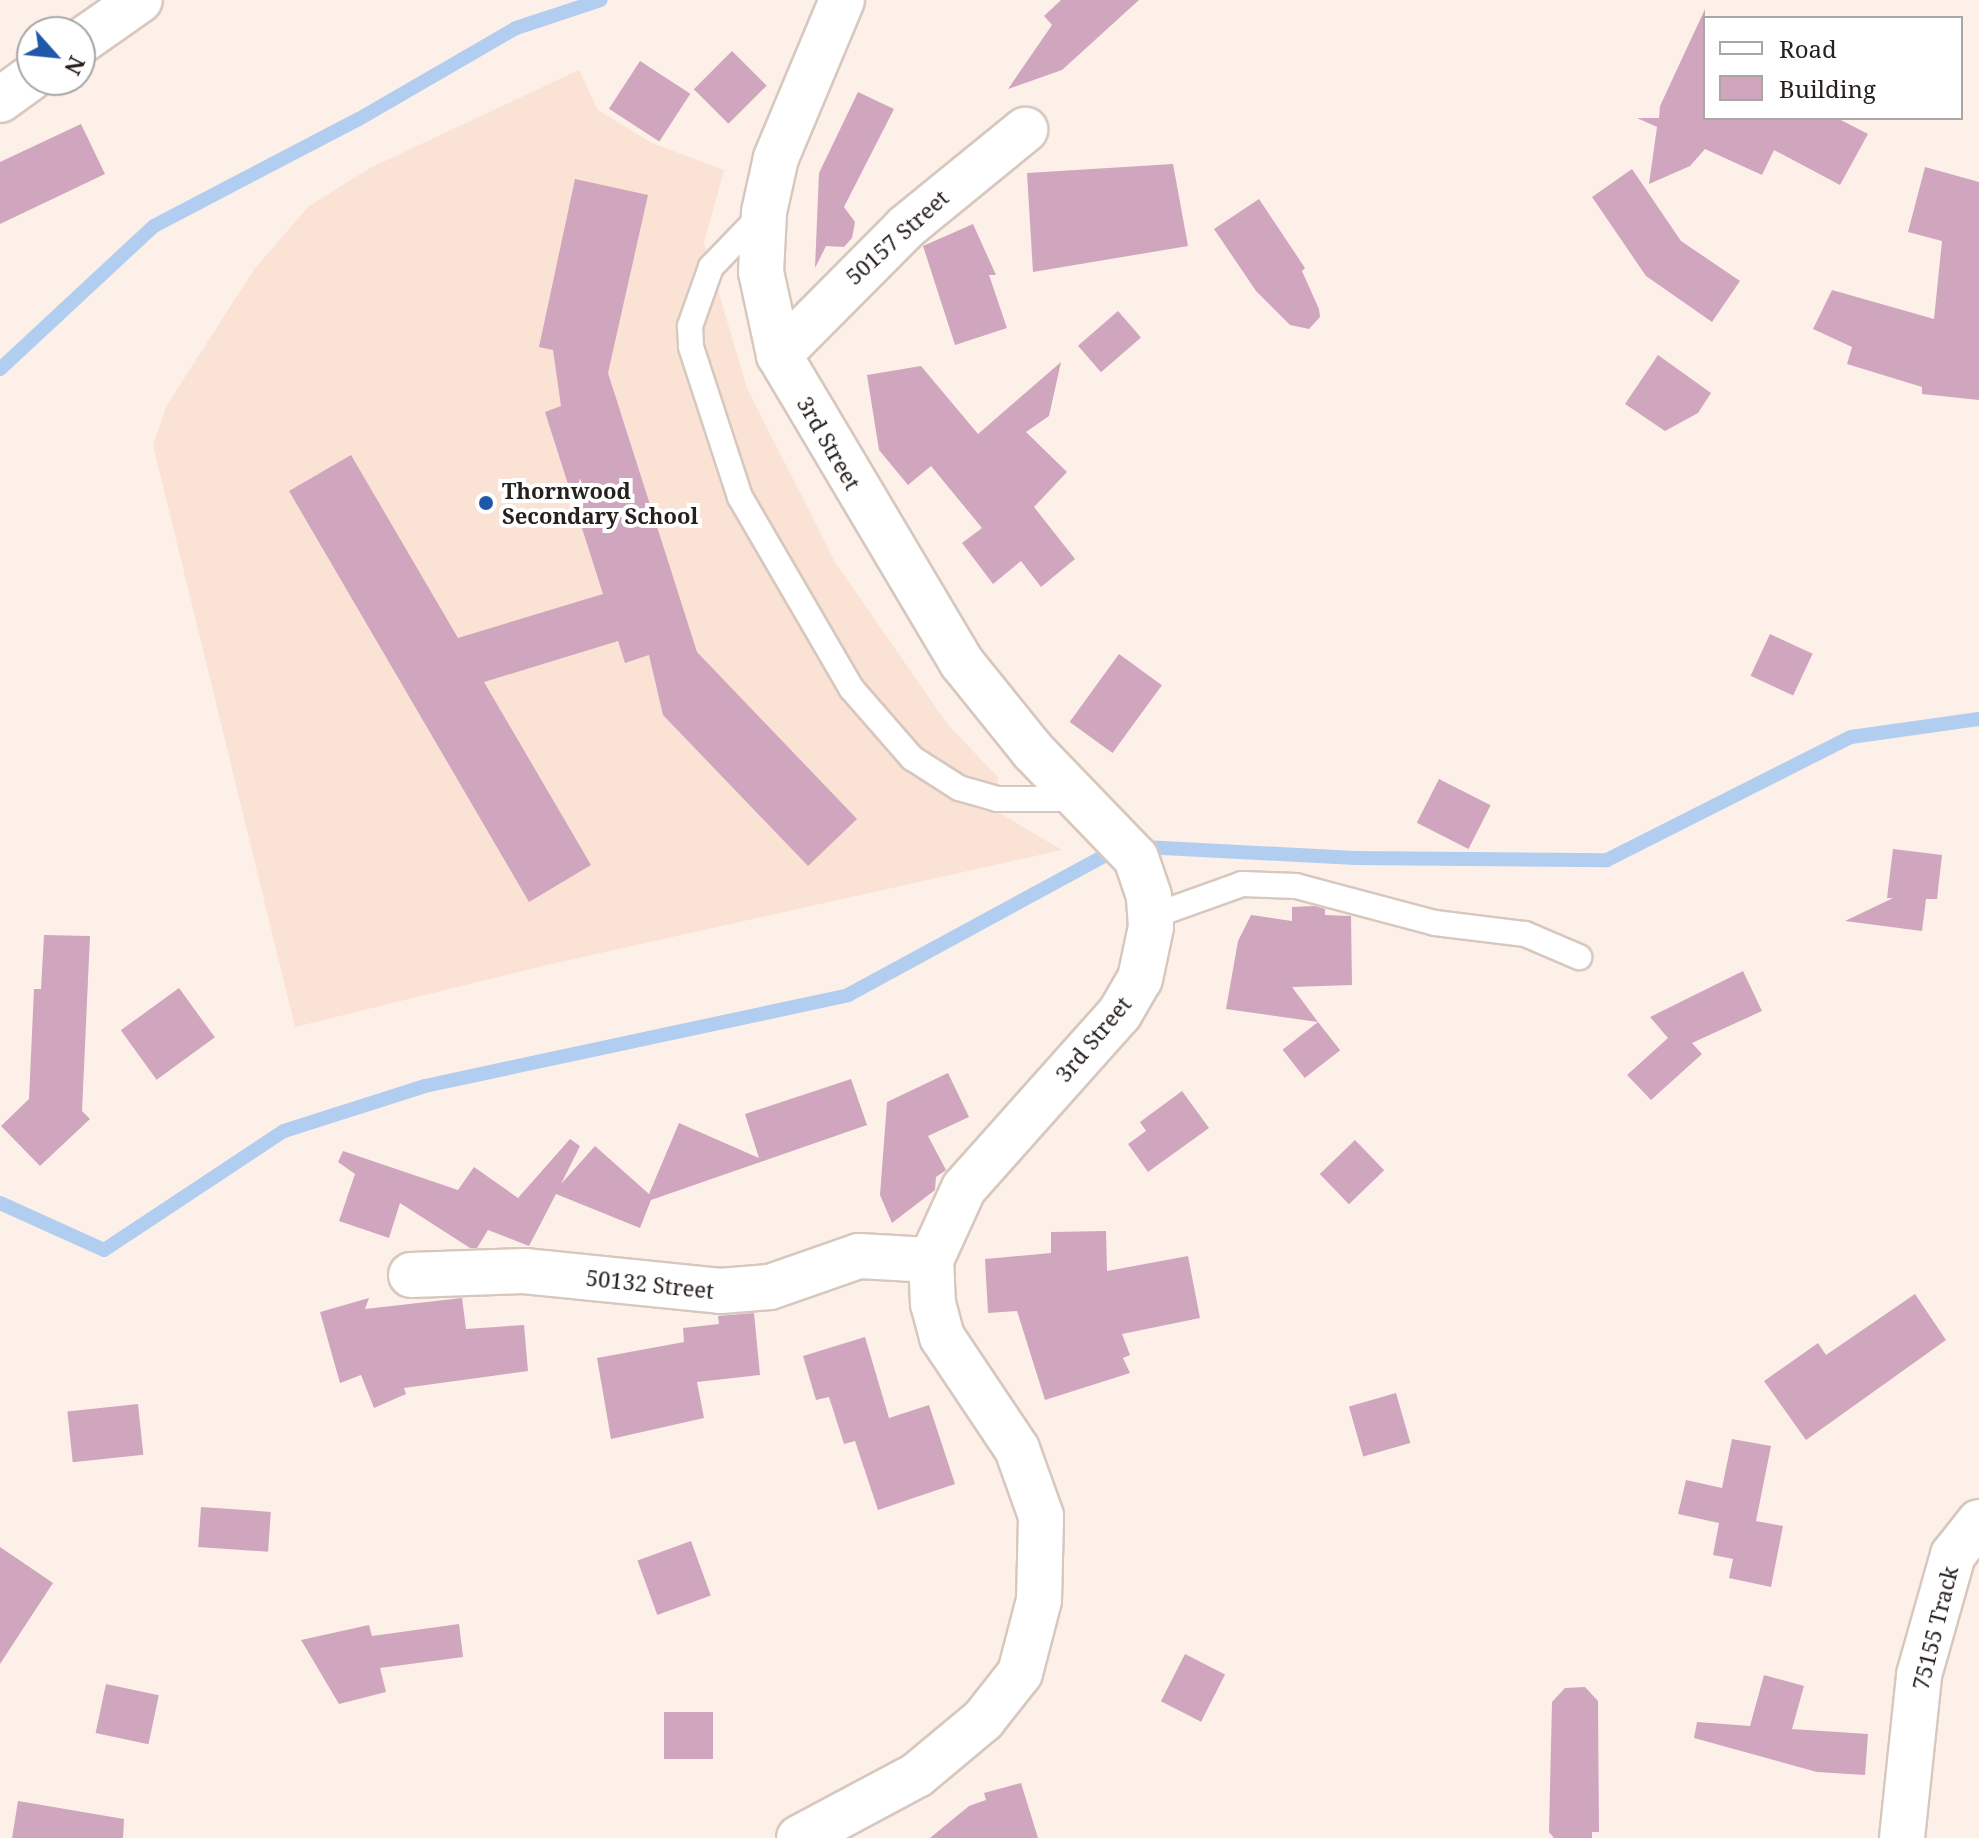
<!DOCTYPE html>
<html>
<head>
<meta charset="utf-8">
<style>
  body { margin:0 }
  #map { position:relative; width:1979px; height:1838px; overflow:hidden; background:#fdf0e9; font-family:"Noto Serif",serif }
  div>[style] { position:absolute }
  .built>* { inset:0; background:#fae2d5 }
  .stream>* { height:14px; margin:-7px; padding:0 7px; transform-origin:7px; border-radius:7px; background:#b1cef0 }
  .building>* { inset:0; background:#cfa6be; transform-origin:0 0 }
  .roads { filter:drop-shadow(2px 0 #d7c8bf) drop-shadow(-2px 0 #d7c8bf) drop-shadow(0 2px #d7c8bf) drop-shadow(0 -2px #d7c8bf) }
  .lane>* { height:24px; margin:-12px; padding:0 12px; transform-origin:12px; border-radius:12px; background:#fff }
  .street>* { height:44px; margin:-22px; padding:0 22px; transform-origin:22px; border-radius:22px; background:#fff }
  .dots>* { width:22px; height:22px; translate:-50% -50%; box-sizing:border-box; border:4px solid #fff; border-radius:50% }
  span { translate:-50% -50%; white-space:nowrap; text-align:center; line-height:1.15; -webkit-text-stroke:8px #fff; paint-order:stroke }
  .street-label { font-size:22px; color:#27211e }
  .poi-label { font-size:22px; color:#27211e; font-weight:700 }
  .left { translate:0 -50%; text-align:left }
  .legend { position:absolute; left:1703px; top:16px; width:260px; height:104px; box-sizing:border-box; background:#fff; border:2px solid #a9a6a5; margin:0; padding:10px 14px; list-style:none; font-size:24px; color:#27211e }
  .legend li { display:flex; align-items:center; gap:16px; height:40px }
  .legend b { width:40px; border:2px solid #a9a6a5 }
  .north { position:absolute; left:16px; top:16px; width:80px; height:80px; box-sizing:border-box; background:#fff; border:2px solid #a9a6a5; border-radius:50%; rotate:117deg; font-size:22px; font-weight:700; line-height:32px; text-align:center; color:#27211e }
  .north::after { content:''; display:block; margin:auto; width:28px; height:36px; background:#1f58aa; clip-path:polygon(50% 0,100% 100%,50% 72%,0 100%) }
</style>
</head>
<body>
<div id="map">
  <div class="built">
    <i style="clip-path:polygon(579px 70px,598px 110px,652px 143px,724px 170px,704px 243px,747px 388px,835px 562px,948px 725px,998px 777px,996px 811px,1062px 850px,547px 965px,295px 1027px,153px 445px,167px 405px,255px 268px,309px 206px,370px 168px)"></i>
  </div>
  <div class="stream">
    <i style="left:0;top:369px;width:210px;rotate:-42.9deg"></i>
    <i style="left:154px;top:226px;width:231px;rotate:-27.6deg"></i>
    <i style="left:359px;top:119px;width:181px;rotate:-30.1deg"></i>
    <i style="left:516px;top:28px;width:89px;rotate:-18.2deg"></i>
    <i style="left:1144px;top:847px;width:212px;rotate:3deg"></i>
    <i style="left:1356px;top:858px;width:251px;rotate:0.5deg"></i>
    <i style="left:1607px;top:860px;width:273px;rotate:-26.8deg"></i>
    <i style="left:1851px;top:737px;width:129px;rotate:-8deg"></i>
    <i style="left:0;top:1203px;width:114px;rotate:24.3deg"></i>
    <i style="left:104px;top:1250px;width:216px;rotate:-33.5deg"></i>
    <i style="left:284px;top:1131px;width:148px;rotate:-17.7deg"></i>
    <i style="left:425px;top:1086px;width:433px;rotate:-12.1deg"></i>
    <i style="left:848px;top:995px;width:289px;rotate:-28.5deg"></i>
  </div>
  <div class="building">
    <i style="clip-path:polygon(1061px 0,1139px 0,1062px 70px,1008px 89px,1052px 25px,1044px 16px)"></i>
    <i style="clip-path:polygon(1705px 9px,1705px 118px,1837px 118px,1868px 134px,1840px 185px,1774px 150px,1762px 175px,1705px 149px,1690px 166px,1649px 184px,1657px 127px,1637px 118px,1659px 118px,1660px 106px)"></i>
    <i style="left:732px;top:51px;width:49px;height:54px;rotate:45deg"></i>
    <i style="left:640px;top:61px;width:60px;height:57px;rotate:33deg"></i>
    <i style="clip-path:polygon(858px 92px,894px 109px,844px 207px,855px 222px,852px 238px,844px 247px,826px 246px,815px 268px,819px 173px)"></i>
    <i style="clip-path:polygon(81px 124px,105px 174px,0 224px,0 162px)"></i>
    <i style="clip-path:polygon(1173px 164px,1188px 246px,1033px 272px,1027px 173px)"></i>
    <i style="clip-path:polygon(1925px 167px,1979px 182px,1979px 400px,1922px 394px,1922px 387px,1847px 364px,1852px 347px,1813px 329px,1832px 290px,1934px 319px,1942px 241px,1908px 232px)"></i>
    <i style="clip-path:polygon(1632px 169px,1681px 241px,1740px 281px,1712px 322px,1646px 276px,1592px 197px)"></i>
    <i style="clip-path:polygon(575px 179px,648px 195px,608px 373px,697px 652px,857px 819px,808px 866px,663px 715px,649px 655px,625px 663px,618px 641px,484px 682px,591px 865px,529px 902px,289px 491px,351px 455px,458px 638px,603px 594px,545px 412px,561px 406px,553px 350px,539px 347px)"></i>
    <i style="clip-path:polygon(1259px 199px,1305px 268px,1302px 271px,1319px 309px,1320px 317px,1309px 329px,1290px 325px,1256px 291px,1214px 229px)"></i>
    <i style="clip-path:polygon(973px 224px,996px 275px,989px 275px,1007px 328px,955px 345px,923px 246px)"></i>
    <i style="left:1118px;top:311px;width:35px;height:53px;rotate:49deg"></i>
    <i style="clip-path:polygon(1658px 355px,1711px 393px,1698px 413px,1665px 431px,1625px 404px)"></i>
    <i style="clip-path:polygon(1061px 362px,1049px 416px,1026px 432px,1067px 472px,1034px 507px,1075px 559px,1041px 587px,1021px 561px,993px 584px,962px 543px,982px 528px,931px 466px,908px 485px,879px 450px,867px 375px,921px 366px,978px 434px)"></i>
    <i style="left:1770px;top:634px;width:47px;height:46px;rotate:25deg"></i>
    <i style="left:1119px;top:654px;width:53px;height:84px;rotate:36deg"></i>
    <i style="left:1439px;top:779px;width:58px;height:49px;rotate:27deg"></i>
    <i style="clip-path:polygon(1893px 849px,1942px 855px,1937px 899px,1926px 899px,1922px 931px,1845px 921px,1893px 898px,1887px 898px)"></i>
    <i style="clip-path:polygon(1315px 906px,1325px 909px,1325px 915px,1351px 916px,1352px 985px,1292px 987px,1318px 1022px,1226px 1009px,1238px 941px,1251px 915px,1292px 921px,1292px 907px)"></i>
    <i style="clip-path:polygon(44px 935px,90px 936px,82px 1111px,90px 1119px,40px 1166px,1px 1126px,29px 1099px,34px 989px,41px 989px)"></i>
    <i style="clip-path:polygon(1743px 971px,1762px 1011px,1692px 1043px,1702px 1054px,1651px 1100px,1627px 1075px,1668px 1038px,1650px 1017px)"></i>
    <i style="left:179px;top:988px;width:61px;height:72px;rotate:54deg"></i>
    <i style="left:1318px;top:1022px;width:36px;height:45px;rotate:52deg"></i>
    <i style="clip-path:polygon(948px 1073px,969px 1117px,928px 1136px,946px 1170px,936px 1177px,935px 1190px,892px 1223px,880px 1195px,887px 1102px)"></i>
    <i style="clip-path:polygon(851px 1079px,867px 1125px,651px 1200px,640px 1228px,556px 1194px,529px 1246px,488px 1230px,477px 1248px,470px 1248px,400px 1203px,389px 1238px,339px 1221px,355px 1174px,338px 1162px,343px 1151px,458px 1190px,474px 1167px,518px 1198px,570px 1139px,580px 1146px,561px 1184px,595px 1146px,649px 1194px,679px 1123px,759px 1158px,745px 1114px)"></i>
    <i style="clip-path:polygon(1182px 1091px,1209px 1128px,1148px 1172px,1128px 1144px,1146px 1131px,1140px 1122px)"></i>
    <i style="left:1355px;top:1140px;width:42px;height:49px;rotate:46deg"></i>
    <i style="clip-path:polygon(1106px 1231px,1107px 1271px,1188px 1256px,1200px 1318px,1122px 1334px,1130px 1355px,1123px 1358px,1130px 1373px,1045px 1400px,1017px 1311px,988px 1313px,985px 1259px,1051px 1253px,1051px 1232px)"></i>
    <i style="clip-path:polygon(1915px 1294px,1946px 1340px,1806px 1440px,1764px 1381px,1818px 1343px,1826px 1355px)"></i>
    <i style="clip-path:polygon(369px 1298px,365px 1309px,462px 1298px,466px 1329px,524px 1325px,528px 1371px,404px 1388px,406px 1394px,374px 1408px,361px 1375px,340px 1383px,320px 1312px)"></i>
    <i style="clip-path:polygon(754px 1313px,760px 1375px,697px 1382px,704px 1418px,611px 1439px,597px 1358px,684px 1342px,683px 1328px,719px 1324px,718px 1316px)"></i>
    <i style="clip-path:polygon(865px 1337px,889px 1418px,929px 1405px,955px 1484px,878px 1510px,855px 1441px,844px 1444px,829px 1397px,816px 1400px,803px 1356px)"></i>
    <i style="left:1396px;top:1393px;width:52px;height:49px;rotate:74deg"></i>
    <i style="left:138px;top:1404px;width:51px;height:71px;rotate:84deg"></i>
    <i style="clip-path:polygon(1732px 1439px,1771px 1446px,1756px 1521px,1783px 1526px,1771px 1587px,1729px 1578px,1733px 1559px,1713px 1555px,1719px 1523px,1678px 1514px,1686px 1480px,1722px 1488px)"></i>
    <i style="left:201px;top:1507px;width:70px;height:40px;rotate:4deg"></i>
    <i style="left:691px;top:1541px;width:58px;height:57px;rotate:70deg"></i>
    <i style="clip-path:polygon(0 1547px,53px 1583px,0 1664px)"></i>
    <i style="clip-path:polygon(459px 1624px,463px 1657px,380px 1668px,386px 1692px,339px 1704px,301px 1640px,369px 1625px,372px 1636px)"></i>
    <i style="left:1185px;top:1654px;width:45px;height:53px;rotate:27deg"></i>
    <i style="clip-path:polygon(1764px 1675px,1804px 1686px,1792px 1729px,1868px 1734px,1865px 1775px,1817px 1772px,1694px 1738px,1697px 1722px,1750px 1726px)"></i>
    <i style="left:106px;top:1684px;width:54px;height:50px;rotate:12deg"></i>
    <i style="clip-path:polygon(1585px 1687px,1598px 1701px,1599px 1832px,1592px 1832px,1592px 1838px,1554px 1838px,1549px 1832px,1552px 1702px,1565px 1688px)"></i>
    <i style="left:713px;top:1712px;width:47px;height:49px;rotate:90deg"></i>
    <i style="clip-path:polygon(1021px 1783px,1038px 1838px,930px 1838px,969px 1806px,986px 1800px,984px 1793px)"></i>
    <i style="clip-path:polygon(18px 1801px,124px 1819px,123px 1838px,12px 1838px)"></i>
  </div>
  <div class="roads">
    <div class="lane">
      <i style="left:762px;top:214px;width:74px;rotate:133.9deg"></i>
      <i style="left:711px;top:267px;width:63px;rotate:109.6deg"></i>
      <i style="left:690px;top:326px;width:21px;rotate:87deg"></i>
      <i style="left:691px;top:347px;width:158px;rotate:71.9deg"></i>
      <i style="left:740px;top:497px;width:221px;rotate:59.8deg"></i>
      <i style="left:851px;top:688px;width:93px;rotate:48.9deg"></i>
      <i style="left:912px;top:758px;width:56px;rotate:32.6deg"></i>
      <i style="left:959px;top:788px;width:40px;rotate:16deg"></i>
      <i style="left:997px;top:799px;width:82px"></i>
      <i style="left:1150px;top:917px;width:98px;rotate:-19.7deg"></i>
      <i style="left:1242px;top:884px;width:54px;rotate:2.1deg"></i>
      <i style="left:1296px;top:886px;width:144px;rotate:14.9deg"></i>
      <i style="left:1435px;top:923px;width:91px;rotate:7deg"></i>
      <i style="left:1525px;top:934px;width:59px;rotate:23.1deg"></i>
    </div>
    <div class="street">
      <i style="left:80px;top:42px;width:73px;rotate:-35deg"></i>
      <i style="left:0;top:100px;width:39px;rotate:-36deg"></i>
      <i style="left:779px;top:355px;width:180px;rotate:-45.2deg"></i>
      <i style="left:906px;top:227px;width:154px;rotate:-39.2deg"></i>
      <i style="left:411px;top:1275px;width:113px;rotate:-2deg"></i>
      <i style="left:524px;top:1271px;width:197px;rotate:5.8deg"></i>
      <i style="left:720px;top:1291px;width:50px;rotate:-4.6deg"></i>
      <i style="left:770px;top:1287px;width:94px;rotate:-19.2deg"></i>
      <i style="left:859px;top:1256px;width:72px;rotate:3.2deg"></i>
      <i style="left:799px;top:1838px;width:134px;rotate:-28.1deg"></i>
      <i style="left:917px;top:1775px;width:86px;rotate:-39.8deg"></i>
      <i style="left:983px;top:1720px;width:60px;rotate:-51.8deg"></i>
      <i style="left:1020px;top:1673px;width:75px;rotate:-75.4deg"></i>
      <i style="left:1039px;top:1600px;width:84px;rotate:-88.6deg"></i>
      <i style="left:1041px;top:1516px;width:71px;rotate:-109.7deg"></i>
      <i style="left:1017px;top:1449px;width:135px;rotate:-123.8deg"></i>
      <i style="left:942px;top:1337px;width:34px;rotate:-105deg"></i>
      <i style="left:933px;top:1304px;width:44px;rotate:-92.6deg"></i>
      <i style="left:931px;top:1260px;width:79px;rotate:-65.4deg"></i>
      <i style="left:964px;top:1188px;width:234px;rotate:-48.3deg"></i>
      <i style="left:1120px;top:1013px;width:39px;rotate:-60deg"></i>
      <i style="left:1140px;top:979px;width:53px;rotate:-78.1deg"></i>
      <i style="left:1151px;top:927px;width:31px;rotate:-94deg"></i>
      <i style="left:1149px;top:896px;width:40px;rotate:-108.9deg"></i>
      <i style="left:1136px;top:858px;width:149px;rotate:-133.9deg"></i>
      <i style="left:1033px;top:751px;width:113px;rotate:-128.9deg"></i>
      <i style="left:962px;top:663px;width:358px;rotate:-120.7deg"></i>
      <i style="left:779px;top:355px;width:85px;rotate:-102.2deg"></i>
      <i style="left:761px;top:272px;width:60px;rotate:-87.1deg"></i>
      <i style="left:764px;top:212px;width:55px;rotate:-77.5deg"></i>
      <i style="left:776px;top:158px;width:171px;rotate:-67.3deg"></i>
      <i style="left:1902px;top:1838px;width:164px;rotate:-84deg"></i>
      <i style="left:1919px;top:1675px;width:125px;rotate:-74.2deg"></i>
      <i style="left:1953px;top:1555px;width:42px;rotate:-51.8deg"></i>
    </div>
  </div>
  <div class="dots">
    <i style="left:486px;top:503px;background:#1f58aa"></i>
  </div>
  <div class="street-label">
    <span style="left:897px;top:237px;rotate:-42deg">50157 Street</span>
    <span style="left:829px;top:443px;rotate:60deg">3rd Street</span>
    <span style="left:1093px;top:1039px;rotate:-50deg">3rd Street</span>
    <span style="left:650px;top:1284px;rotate:6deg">50132 Street</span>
    <span style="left:1935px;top:1628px;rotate:-76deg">75155 Track</span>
  </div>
  <div class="poi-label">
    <span class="left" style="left:502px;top:503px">Thornwood<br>Secondary School</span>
  </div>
  <ul class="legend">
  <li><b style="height:10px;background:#fff"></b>Road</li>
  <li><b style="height:22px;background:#cfa6be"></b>Building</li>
  </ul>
  <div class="north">N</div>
</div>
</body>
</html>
